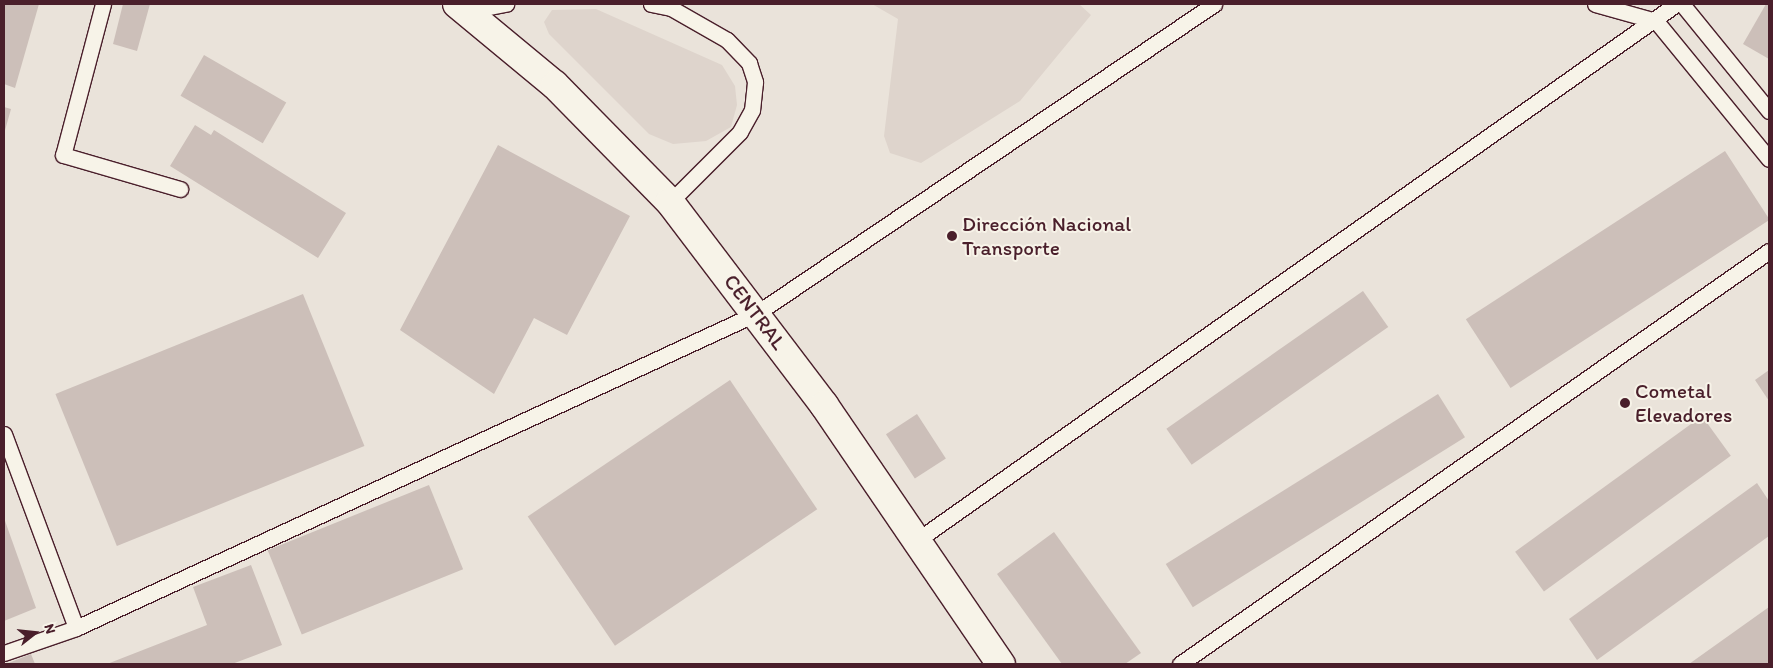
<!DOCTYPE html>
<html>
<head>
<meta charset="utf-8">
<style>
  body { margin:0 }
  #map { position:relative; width:1773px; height:668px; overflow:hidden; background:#f7f3e8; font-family:Itim,sans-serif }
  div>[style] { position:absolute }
  .built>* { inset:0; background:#eae3da; transform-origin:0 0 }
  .green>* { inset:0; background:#ded4cc }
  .building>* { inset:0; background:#ccbfb9; transform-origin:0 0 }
  .roads { filter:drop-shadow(1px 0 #4a1f2b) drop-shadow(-1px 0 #4a1f2b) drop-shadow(0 1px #4a1f2b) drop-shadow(0 -1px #4a1f2b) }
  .lane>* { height:15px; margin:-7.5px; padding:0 7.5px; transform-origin:7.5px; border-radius:7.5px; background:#f7f3e8 }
  .street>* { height:28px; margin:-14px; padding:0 14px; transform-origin:14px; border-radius:14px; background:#f7f3e8 }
  .dots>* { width:14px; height:14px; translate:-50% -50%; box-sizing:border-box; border:2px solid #f7f3e8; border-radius:50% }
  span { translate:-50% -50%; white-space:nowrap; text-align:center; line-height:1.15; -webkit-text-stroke:4px #f7f3e8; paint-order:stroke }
  .poi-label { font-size:21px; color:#4a1f2b }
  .left { translate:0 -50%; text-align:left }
  .street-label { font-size:21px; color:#4a1f2b }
  .frame { position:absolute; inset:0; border:5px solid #4a1f2b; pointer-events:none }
  .north { position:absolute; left:10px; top:608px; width:50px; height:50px; -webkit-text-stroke:4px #f7f3e8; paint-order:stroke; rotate:74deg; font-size:14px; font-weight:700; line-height:20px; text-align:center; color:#4a1f2b }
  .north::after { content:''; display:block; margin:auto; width:18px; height:22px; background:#4a1f2b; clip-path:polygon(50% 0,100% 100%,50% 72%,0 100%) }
</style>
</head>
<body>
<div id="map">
  <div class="built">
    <i style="left:4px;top:4px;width:1765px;height:660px"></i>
  </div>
  <div class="green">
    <i style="clip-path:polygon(872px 4px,1079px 4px,1091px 15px,1020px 101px,921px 163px,890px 153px,884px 136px,898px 19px)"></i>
    <i style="clip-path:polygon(596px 9px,722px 65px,735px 86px,737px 105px,731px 127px,706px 141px,673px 144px,649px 134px,549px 34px,544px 22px,552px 10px)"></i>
  </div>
  <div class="building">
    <i style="clip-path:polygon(4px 4px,39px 4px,15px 88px,4px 84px)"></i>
    <i style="clip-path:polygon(123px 4px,150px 4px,137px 51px,113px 44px)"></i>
    <i style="clip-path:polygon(1766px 4px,1769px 4px,1769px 59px,1743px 44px)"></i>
    <i style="left:204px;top:55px;width:95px;height:47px;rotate:30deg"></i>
    <i style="clip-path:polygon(4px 107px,11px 109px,4px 134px)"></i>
    <i style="clip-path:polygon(195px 125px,211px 135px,214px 130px,346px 213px,318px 258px,170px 166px)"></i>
    <i style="clip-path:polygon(498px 145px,630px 216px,567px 335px,534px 318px,494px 394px,400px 330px)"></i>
    <i style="left:1725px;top:151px;width:82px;height:309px;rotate:57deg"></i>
    <i style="left:1363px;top:291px;width:44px;height:240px;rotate:55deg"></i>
    <i style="left:303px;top:294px;width:164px;height:267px;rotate:68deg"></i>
    <i style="clip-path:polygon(1769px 370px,1769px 401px,1755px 380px)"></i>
    <i style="left:730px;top:380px;width:156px;height:244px;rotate:56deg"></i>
    <i style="left:1438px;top:394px;width:51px;height:321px;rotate:58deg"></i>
    <i style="left:917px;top:414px;width:53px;height:37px;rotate:57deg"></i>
    <i style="left:1702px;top:416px;width:49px;height:231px;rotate:54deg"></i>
    <i style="clip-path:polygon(1757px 483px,1769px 501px,1769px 536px,1597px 660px,1569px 619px)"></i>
    <i style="left:429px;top:485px;width:91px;height:174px;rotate:68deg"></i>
    <i style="clip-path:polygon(4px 518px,36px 608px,4px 621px)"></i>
    <i style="clip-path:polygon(1054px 532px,1141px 653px,1125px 664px,1062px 664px,997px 574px)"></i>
    <i style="clip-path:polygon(251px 565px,282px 645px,232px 664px,107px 664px,207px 625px,193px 587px)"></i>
    <i style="clip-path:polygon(1769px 607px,1769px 664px,1689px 664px)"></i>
    <i style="clip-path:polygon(31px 654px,35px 664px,6px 664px)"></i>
  </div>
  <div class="roads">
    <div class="lane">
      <i style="left:103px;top:4px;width:156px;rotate:104.8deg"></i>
      <i style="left:63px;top:155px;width:122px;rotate:16.2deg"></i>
      <i style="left:651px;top:4px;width:20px;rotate:11deg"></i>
      <i style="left:671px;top:8px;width:64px;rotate:29.7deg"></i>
      <i style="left:727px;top:40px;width:32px;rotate:46deg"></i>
      <i style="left:749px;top:63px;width:20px;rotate:72deg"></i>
      <i style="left:755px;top:82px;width:28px;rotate:96deg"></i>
      <i style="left:752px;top:110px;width:25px;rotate:119deg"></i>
      <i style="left:740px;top:132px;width:99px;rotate:135deg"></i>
      <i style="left:1595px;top:4px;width:63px;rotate:15.6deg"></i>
      <i style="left:1656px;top:21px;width:178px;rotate:50.7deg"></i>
      <i style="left:1682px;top:4px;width:138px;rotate:50.9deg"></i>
      <i style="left:469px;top:11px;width:38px;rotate:-11deg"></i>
      <i style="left:4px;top:434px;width:207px;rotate:69.6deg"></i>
      <i style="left:916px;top:541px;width:931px;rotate:-35.24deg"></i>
      <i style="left:4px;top:653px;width:76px;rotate:-19.1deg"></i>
      <i style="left:76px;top:628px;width:750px;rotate:-24.82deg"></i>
      <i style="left:757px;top:313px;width:552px;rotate:-34.06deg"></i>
      <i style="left:1180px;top:664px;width:719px;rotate:-35.04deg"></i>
    </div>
    <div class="street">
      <i style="left:457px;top:4px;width:127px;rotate:39.6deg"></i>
      <i style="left:555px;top:85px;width:164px;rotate:45.5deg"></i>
      <i style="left:670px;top:202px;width:255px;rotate:52.8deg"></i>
      <i style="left:824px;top:405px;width:314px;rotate:55.7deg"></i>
    </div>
  </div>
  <div class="dots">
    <i style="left:952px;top:236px;background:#4a1f2b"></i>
    <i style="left:1625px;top:403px;background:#4a1f2b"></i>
  </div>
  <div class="poi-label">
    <span class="left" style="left:962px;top:236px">Dirección Nacional<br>Transporte</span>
    <span class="left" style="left:1635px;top:403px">Cometal<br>Elevadores</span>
  </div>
  <div class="street-label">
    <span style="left:755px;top:312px;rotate:53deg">CENTRAL</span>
  </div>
  <div class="frame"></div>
  <div class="north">N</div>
</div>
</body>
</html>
